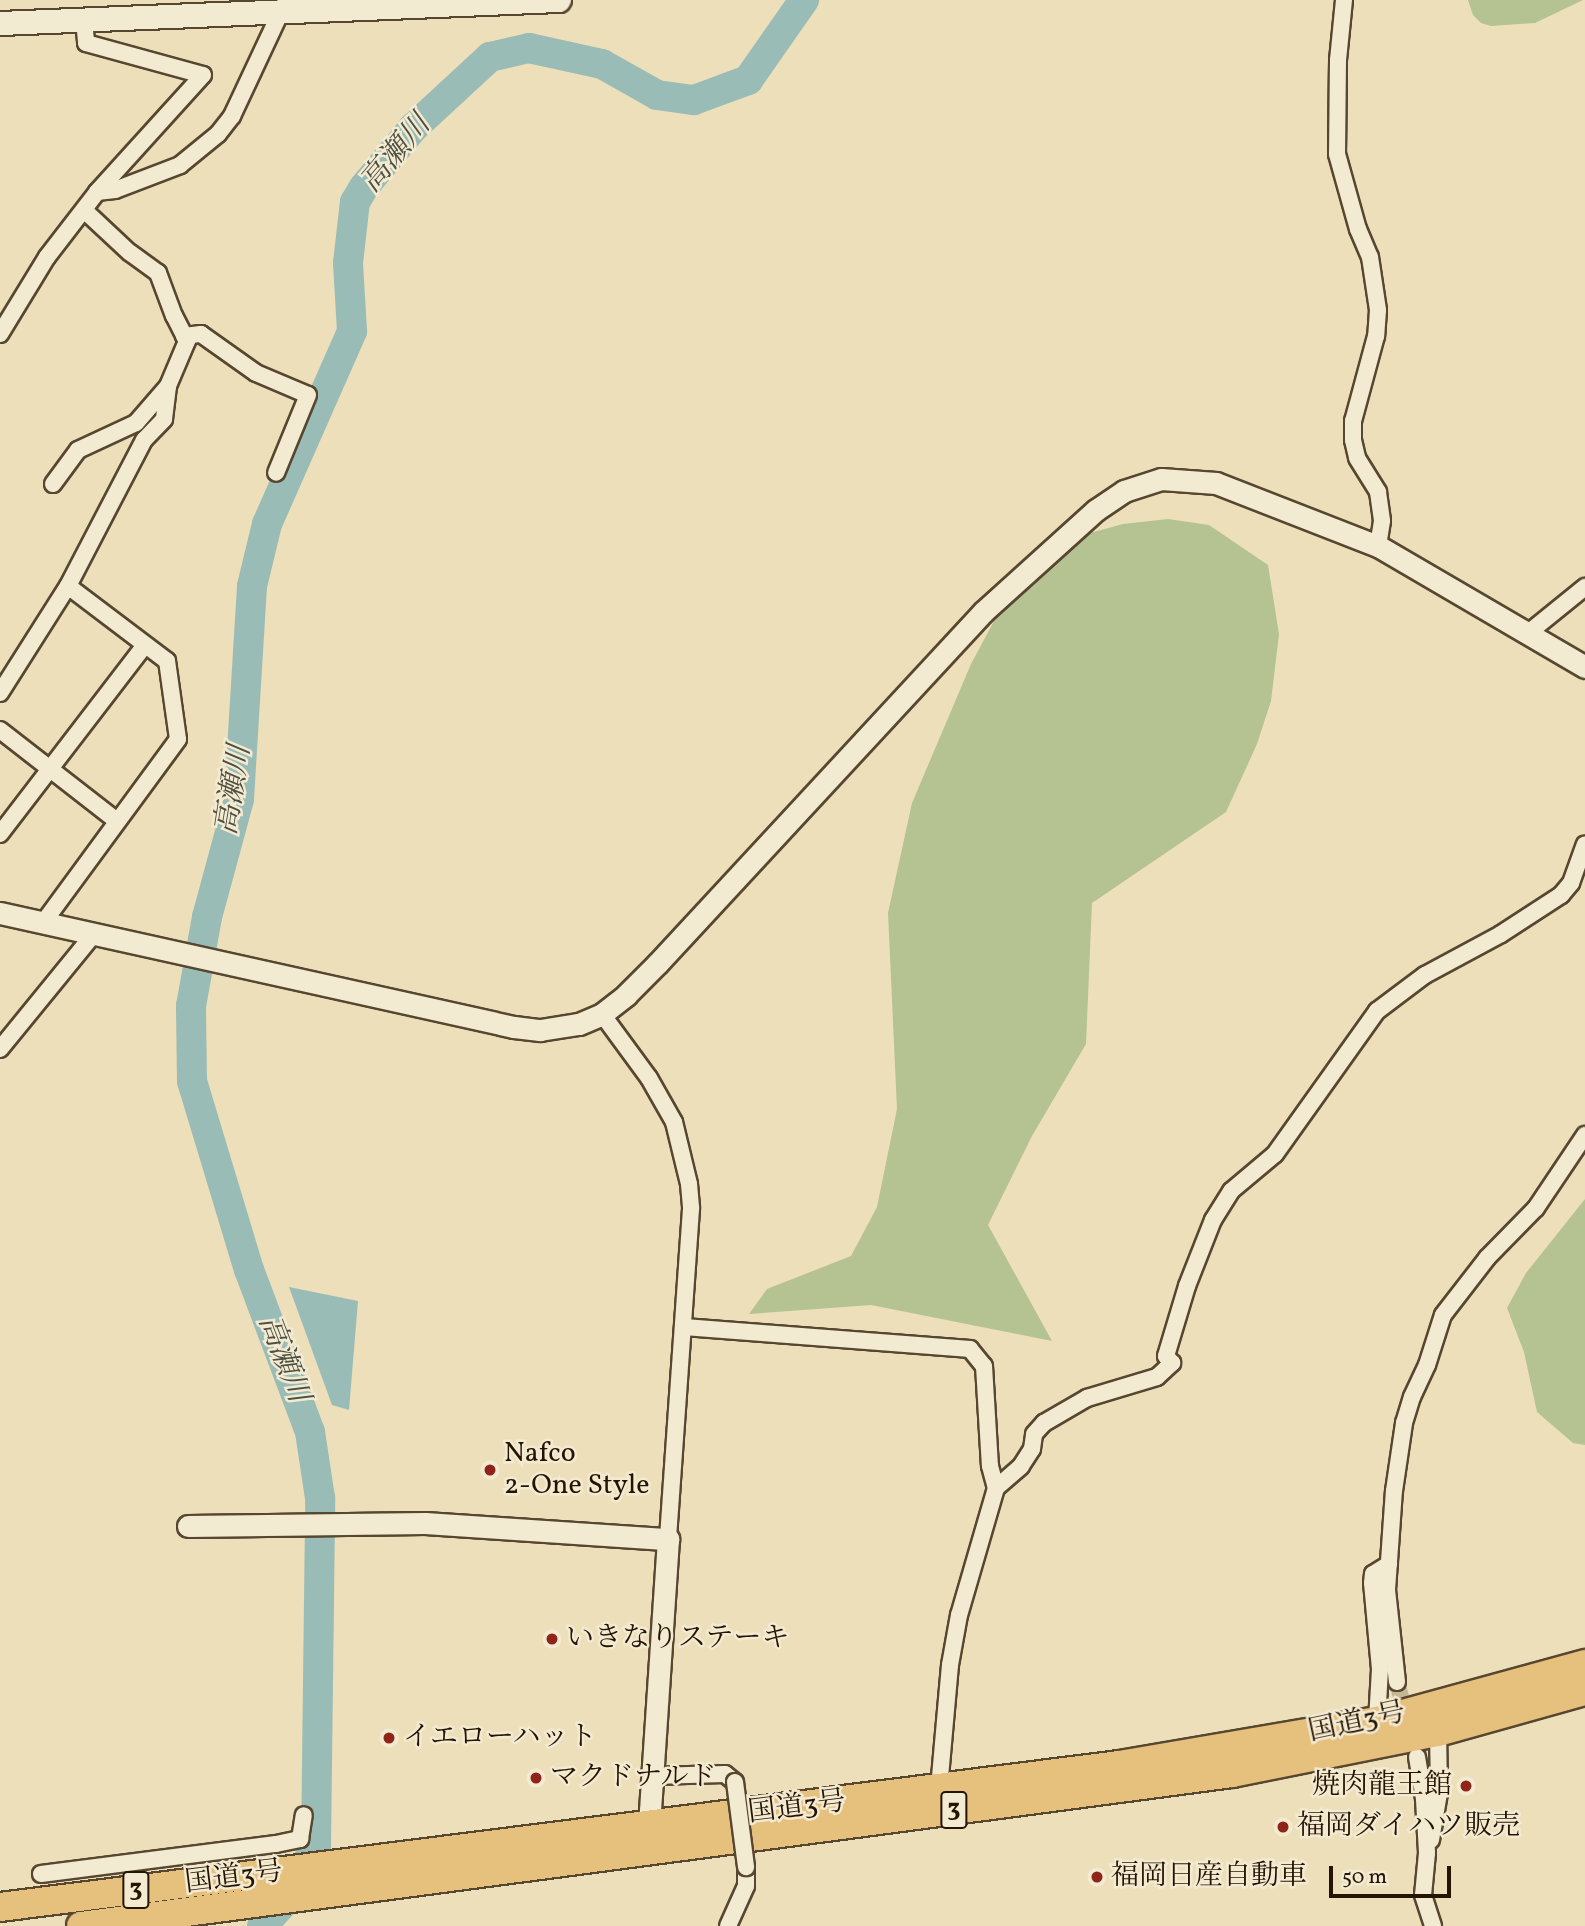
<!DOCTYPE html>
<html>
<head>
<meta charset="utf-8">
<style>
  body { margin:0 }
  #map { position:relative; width:1585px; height:1926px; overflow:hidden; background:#eddfba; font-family:Vollkorn,"Noto Serif JP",serif }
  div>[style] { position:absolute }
  .green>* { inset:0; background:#b5c292 }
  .water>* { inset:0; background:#9abcb6 }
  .river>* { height:30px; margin:-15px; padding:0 15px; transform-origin:15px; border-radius:15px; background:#9abcb6 }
  .minor-tunnel>* { height:16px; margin-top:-8px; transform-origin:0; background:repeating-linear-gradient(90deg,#c5b695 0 16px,transparent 0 24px) }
  .roads { filter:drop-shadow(2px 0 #574730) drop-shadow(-2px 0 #574730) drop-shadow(0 2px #574730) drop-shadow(0 -2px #574730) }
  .minor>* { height:16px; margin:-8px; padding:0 8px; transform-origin:8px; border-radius:8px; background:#f3ead2 }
  .tertiary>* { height:21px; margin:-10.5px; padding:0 10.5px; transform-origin:10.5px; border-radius:10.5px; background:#f3ead2 }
  .secondary>* { height:23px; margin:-11.5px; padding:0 11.5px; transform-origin:11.5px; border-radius:11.5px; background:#f3ead2 }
  .trunk>* { height:28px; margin:-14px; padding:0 14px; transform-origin:14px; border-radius:14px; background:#e6c07d }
  .bridges { filter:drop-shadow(2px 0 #574730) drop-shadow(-2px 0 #574730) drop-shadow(0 2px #574730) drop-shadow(0 -2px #574730) }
  .minor-bridge>* { height:16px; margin:-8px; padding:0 8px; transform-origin:8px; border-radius:8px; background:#f3ead2 }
  .dots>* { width:19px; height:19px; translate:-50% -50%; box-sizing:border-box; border:4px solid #f3ead2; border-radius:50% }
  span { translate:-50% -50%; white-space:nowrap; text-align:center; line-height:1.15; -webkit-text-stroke:5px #f3ead2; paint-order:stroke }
  .shield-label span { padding:2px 5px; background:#f3ead2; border:2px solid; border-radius:5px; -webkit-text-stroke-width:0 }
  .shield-label { font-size:26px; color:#251402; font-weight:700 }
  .poi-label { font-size:28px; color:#251402 }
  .left { translate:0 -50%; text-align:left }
  .right { translate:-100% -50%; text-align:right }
  .street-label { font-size:28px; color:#251402 }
  .water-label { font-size:30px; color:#4e4f41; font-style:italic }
  .scale { position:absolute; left:1329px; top:1866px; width:122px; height:32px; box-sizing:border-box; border:4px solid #251402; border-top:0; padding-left:9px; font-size:21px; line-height:24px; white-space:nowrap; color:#251402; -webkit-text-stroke:5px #f3ead2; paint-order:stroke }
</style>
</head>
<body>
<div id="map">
  <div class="green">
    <i style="clip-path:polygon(1468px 0,1583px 0,1535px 23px,1491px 26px,1481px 23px,1473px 15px)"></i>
    <i style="clip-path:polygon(1168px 519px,1209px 525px,1268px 565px,1279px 634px,1271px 701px,1257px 744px,1226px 812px,1092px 903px,1086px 1044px,1032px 1136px,988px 1225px,1052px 1341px,871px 1305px,749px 1314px,767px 1289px,851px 1256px,877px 1207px,897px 1109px,888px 913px,912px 803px,971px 664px,1015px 582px,1050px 544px,1123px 524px)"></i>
    <i style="clip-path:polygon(1585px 1199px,1585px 1445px,1573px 1443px,1537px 1412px,1524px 1352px,1507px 1308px,1526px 1273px)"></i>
  </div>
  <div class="water">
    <i style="clip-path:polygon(289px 1287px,358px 1301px,349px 1410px,332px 1405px)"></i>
  </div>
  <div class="river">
    <i style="left:262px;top:1926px;width:34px;rotate:-47deg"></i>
    <i style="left:285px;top:1901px;width:63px;rotate:-60.6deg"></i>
    <i style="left:316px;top:1846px;width:348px;rotate:-89.3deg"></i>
    <i style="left:320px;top:1498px;width:67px;rotate:-98.6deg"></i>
    <i style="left:310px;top:1432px;width:173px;rotate:-110.6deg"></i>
    <i style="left:249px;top:1270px;width:197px;rotate:-106.8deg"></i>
    <i style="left:192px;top:1081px;width:75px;rotate:-90.8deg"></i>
    <i style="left:191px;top:1006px;width:90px;rotate:-79.8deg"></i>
    <i style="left:207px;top:917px;width:122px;rotate:-74.8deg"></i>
    <i style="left:239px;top:799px;width:213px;rotate:-86.5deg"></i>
    <i style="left:252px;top:586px;width:64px;rotate:-76.4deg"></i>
    <i style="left:267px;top:524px;width:211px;rotate:-66.2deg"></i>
    <i style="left:352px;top:331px;width:68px;rotate:-93.4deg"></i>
    <i style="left:348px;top:263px;width:61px;rotate:-83.5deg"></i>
    <i style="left:355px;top:202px;width:17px;rotate:-59deg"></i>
    <i style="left:364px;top:187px;width:77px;rotate:-50.3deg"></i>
    <i style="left:413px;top:128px;width:105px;rotate:-42.7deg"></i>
    <i style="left:490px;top:57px;width:40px;rotate:-13deg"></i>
    <i style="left:529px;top:48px;width:75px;rotate:12.4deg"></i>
    <i style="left:602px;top:64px;width:63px;rotate:29.4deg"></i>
    <i style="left:657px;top:95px;width:37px;rotate:8deg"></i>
    <i style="left:694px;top:100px;width:58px;rotate:-20.3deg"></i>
    <i style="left:748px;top:80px;width:98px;rotate:-55deg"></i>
  </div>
  <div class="minor-tunnel">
    <i style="left:1397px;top:1682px;width:39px;rotate:75deg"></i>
  </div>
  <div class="roads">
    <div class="minor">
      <i style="left:1344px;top:0;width:60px;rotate:95.7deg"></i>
      <i style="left:1338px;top:60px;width:94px;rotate:90.6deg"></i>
      <i style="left:1337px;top:154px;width:78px;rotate:74.4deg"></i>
      <i style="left:1358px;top:229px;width:30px;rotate:67deg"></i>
      <i style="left:1370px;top:257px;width:54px;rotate:81.4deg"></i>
      <i style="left:1378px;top:310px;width:26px;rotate:94deg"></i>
      <i style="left:1376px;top:336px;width:88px;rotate:105.1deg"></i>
      <i style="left:1353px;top:421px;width:19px;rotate:90deg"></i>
      <i style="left:1353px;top:440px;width:18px;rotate:77deg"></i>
      <i style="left:1357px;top:458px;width:40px;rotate:58deg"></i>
      <i style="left:1378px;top:492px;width:29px;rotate:82deg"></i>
      <i style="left:1382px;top:521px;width:25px;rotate:99deg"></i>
      <i style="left:84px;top:19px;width:24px;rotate:85deg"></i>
      <i style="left:86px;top:43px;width:121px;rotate:15.3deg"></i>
      <i style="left:203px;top:75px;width:158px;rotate:132.2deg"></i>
      <i style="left:0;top:334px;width:90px;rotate:-58.6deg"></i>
      <i style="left:47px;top:257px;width:82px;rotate:-52.4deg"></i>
      <i style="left:97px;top:192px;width:18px;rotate:-6deg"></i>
      <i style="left:115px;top:190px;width:70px;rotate:-21deg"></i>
      <i style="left:180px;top:165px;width:49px;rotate:-39.2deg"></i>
      <i style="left:218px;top:134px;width:23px;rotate:-52deg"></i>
      <i style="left:232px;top:116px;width:123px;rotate:-64.9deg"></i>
      <i style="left:184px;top:336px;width:17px;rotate:-7deg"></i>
      <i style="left:201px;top:334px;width:67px;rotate:35.3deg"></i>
      <i style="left:256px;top:373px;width:56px;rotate:22.9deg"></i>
      <i style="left:308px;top:395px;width:84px;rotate:112.3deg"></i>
      <i style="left:53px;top:484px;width:42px;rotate:-53.7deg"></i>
      <i style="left:78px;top:450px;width:64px;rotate:-25deg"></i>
      <i style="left:136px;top:423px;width:49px;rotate:-49.1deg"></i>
      <i style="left:1527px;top:634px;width:75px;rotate:-39deg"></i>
      <i style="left:0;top:693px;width:127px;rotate:-57.6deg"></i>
      <i style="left:68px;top:586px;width:165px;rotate:-62.5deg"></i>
      <i style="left:144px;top:440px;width:29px;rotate:-46deg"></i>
      <i style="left:164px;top:419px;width:33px;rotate:-83deg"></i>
      <i style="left:168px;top:386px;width:49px;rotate:-67.1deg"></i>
      <i style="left:187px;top:341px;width:28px;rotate:-117deg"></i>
      <i style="left:174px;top:316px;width:46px;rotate:-110.4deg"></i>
      <i style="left:158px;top:273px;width:34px;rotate:-144deg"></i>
      <i style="left:130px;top:253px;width:62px;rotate:-137deg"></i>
      <i style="left:0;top:730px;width:148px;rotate:37.9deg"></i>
      <i style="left:0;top:834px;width:238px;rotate:-52.5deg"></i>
      <i style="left:43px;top:923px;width:228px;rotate:-53.7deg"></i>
      <i style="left:178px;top:739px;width:79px;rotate:-98deg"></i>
      <i style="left:167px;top:661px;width:124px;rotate:-142.9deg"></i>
      <i style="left:602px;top:1014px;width:79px;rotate:53.7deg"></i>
      <i style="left:649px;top:1078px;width:51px;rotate:60.4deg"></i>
      <i style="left:674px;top:1122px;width:64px;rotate:76.4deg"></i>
      <i style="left:689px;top:1184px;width:25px;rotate:85deg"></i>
      <i style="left:691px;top:1209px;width:331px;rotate:94deg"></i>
      <i style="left:0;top:1049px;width:147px;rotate:-50.8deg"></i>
      <i style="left:684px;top:1327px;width:287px;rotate:4.4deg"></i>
      <i style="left:970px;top:1349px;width:22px;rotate:51deg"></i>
      <i style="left:984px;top:1366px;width:100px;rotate:86.6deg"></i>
      <i style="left:990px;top:1466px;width:23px;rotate:75deg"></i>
      <i style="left:996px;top:1488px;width:132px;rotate:106.2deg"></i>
      <i style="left:959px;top:1615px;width:51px;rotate:100.2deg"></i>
      <i style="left:950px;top:1665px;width:124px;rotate:95.1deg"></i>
      <i style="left:996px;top:1488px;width:33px;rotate:-41deg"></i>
      <i style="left:1021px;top:1466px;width:20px;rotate:-57deg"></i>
      <i style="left:1032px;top:1449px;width:15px;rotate:-82deg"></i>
      <i style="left:1034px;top:1434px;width:15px;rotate:-48deg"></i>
      <i style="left:1044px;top:1423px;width:50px;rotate:-30.2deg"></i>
      <i style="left:1087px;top:1398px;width:73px;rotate:-16.7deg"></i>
      <i style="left:1157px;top:1377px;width:21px;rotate:-43deg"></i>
      <i style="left:1172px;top:1363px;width:9px;rotate:-131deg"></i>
      <i style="left:1166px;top:1356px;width:73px;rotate:-73.3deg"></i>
      <i style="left:1187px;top:1286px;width:71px;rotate:-68.5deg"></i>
      <i style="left:1213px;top:1220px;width:34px;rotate:-58deg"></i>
      <i style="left:1231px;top:1191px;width:57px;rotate:-40.1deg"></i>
      <i style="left:1275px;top:1154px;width:176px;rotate:-54.5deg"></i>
      <i style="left:1377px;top:1011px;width:60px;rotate:-36.9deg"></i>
      <i style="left:1425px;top:975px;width:86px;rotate:-28.3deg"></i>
      <i style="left:1501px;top:934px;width:72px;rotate:-33deg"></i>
      <i style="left:1561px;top:895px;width:16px;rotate:-50deg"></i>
      <i style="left:1571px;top:883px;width:41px;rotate:-70.3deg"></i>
      <i style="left:1397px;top:1682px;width:93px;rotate:-96.2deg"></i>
      <i style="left:1387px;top:1590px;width:99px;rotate:-86deg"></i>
      <i style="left:1394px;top:1491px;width:69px;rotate:-81.6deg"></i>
      <i style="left:1404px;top:1423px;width:27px;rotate:-73deg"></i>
      <i style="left:1412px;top:1397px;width:35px;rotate:-65deg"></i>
      <i style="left:1427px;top:1365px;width:52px;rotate:-72.3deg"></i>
      <i style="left:1443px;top:1315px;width:72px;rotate:-52.3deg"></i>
      <i style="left:1487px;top:1258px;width:70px;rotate:-45.6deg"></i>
      <i style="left:1536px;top:1208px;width:88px;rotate:-56.1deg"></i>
      <i style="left:1377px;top:1721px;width:52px;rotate:-86.7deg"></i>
      <i style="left:1380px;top:1669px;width:86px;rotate:-95.3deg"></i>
      <i style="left:1372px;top:1583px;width:9px;rotate:-84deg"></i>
      <i style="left:1373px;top:1574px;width:19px;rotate:-32deg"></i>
      <i style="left:1417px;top:1757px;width:43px;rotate:80.5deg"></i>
      <i style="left:1424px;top:1799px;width:54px;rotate:86.8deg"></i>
      <i style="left:1427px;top:1853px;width:42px;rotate:95.4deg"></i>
      <i style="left:1423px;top:1895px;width:33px;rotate:72deg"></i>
      <i style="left:652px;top:1776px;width:73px;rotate:-1.6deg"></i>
      <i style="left:725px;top:1774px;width:13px;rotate:39deg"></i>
      <i style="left:1431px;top:1840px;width:48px;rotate:-80.3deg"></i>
      <i style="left:1439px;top:1793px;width:61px;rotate:-90.9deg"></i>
      <i style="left:41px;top:1874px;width:237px;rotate:-7.3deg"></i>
      <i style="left:276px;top:1844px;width:25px;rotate:-12deg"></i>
      <i style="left:300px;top:1839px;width:24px;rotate:-81deg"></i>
      <i style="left:728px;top:1926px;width:44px;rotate:-65.8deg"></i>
      <i style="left:746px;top:1886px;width:19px;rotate:-90deg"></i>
    </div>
    <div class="tertiary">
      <i style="left:0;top:913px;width:526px;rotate:12.51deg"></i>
      <i style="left:514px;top:1027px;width:26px;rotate:7deg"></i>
      <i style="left:540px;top:1030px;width:39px;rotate:-9deg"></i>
      <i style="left:579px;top:1024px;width:25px;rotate:-23deg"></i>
      <i style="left:602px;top:1014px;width:31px;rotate:-38deg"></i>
      <i style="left:626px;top:995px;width:45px;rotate:-45deg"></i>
      <i style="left:658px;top:963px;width:478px;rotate:-47.2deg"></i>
      <i style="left:983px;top:612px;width:152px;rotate:-42.1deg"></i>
      <i style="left:1096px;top:510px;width:34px;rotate:-34deg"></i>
      <i style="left:1124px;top:491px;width:39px;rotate:-18deg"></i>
      <i style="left:1161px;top:479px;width:55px;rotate:4.2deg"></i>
      <i style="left:1216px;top:483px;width:174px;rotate:21.3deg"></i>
      <i style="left:1378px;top:546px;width:240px;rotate:30.3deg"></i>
      <i style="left:188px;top:1526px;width:237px;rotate:-0.7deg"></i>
      <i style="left:425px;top:1523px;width:244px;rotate:3.8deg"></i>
      <i style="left:668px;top:1539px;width:289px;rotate:93.8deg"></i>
    </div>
    <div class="secondary">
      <i style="left:0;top:23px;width:559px;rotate:-2.36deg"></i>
    </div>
    <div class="trunk">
      <i style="left:0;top:1907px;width:1129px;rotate:-7.23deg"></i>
      <i style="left:1120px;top:1765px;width:261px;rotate:-9.7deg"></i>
      <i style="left:1377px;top:1721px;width:216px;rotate:-15.3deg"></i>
      <i style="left:81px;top:1926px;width:1161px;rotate:-7.57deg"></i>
      <i style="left:1232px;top:1773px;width:210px;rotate:-11.3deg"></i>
      <i style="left:1438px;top:1732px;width:153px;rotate:-15.6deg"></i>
    </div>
  </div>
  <div class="bridges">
    <div class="minor-bridge">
      <i style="left:735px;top:1782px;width:86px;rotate:82.6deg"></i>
    </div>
  </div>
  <div class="dots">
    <i style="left:490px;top:1470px;background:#8f2418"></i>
    <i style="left:552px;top:1639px;background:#8f2418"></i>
    <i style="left:389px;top:1738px;background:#8f2418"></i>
    <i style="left:536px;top:1778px;background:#8f2418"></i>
    <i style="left:1466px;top:1786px;background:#8f2418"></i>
    <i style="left:1283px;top:1827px;background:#8f2418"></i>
    <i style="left:1097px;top:1877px;background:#8f2418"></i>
  </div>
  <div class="shield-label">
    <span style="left:954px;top:1810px">3</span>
    <span style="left:136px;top:1890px">3</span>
  </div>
  <div class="poi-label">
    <span class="left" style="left:504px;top:1470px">Nafco<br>2-One Style</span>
    <span class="left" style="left:566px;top:1639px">いきなりステーキ</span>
    <span class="left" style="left:403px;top:1738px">イエローハット</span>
    <span class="left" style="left:550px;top:1778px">マクドナルド</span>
    <span class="right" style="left:1452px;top:1786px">焼肉龍王館</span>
    <span class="left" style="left:1297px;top:1827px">福岡ダイハツ販売</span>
    <span class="left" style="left:1111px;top:1877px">福岡日産自動車</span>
  </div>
  <div class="street-label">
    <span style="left:1357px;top:1723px;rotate:-12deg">国道3号</span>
    <span style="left:797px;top:1808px;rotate:-7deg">国道3号</span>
    <span style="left:234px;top:1878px;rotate:-7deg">国道3号</span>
  </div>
  <div class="water-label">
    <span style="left:396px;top:154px;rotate:-50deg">高瀬川</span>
    <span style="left:234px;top:790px;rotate:-81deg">高瀬川</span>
    <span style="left:283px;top:1359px;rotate:69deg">高瀬川</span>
  </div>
  <div class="scale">50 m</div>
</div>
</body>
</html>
